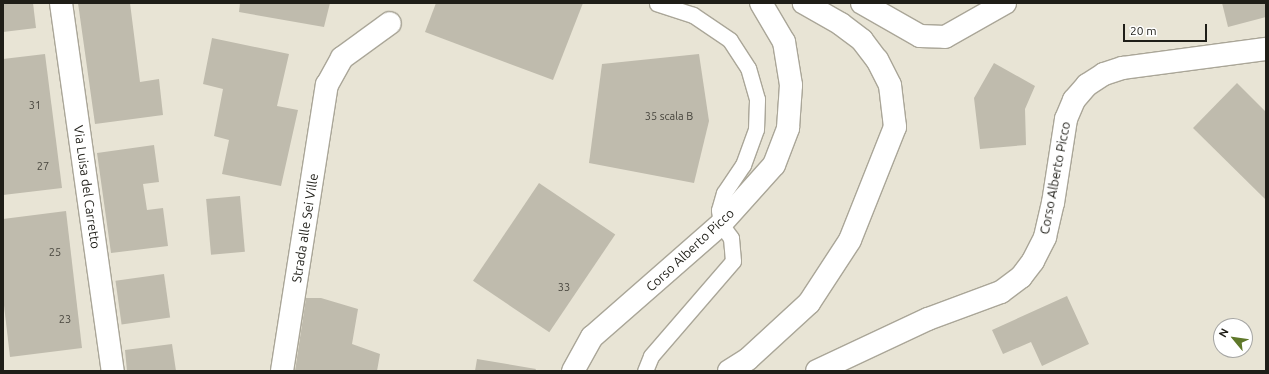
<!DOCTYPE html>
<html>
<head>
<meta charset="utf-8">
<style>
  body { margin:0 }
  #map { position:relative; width:1269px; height:374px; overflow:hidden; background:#e8e4d5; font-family:Ubuntu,sans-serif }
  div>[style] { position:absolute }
  .building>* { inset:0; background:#bfbbad; transform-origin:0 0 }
  .roads { filter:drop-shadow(1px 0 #aaa698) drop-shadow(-1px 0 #aaa698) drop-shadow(0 1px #aaa698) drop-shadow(0 -1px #aaa698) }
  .lane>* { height:15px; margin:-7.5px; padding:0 7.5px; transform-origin:7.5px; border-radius:7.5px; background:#fff }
  .street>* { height:22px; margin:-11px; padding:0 11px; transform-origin:11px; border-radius:11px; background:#fff }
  span { translate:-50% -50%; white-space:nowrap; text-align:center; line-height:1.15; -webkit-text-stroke:4px #fff; paint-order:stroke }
  .number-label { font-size:11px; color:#47453d }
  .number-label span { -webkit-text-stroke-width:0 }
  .street-label { font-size:13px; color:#1f1e18 }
  .frame { position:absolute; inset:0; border:4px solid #1f1e18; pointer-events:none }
  .north { position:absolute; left:1213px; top:318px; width:40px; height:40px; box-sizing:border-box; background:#fff; border:1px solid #a5a5a3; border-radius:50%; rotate:299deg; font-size:11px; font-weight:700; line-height:16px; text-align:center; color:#1f1e18 }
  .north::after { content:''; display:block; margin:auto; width:14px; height:18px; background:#5f782a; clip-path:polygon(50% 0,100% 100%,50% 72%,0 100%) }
  .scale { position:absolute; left:1123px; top:24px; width:84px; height:18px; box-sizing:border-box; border:2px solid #1f1e18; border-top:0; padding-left:5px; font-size:12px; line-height:14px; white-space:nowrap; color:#1f1e18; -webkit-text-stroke:3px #fff; paint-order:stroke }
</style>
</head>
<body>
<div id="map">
  <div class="building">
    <i style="clip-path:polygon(3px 3px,33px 3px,36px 28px,3px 32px)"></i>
    <i style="clip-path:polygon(78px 3px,130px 3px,140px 82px,159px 79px,163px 115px,95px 124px)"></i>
    <i style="clip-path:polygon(240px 3px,330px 3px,324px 27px,239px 12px)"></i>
    <i style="clip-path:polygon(436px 3px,583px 3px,553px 80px,425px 32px)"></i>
    <i style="clip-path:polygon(1222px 3px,1266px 3px,1266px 17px,1228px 27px)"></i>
    <i style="clip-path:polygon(212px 38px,289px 54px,277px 106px,298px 110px,281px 186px,222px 174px,229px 140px,214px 136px,223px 89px,203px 84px)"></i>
    <i style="clip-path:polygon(45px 54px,62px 188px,3px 195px,3px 59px)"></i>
    <i style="clip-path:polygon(699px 54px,709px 121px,694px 183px,589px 163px,602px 64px)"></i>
    <i style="clip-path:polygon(994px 63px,1035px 86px,1025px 109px,1026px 145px,980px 149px,974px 98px)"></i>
    <i style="clip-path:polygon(1237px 83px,1266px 112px,1266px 200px,1193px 128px)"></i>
    <i style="clip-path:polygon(154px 145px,159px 182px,143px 184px,147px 210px,163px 208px,168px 246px,111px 253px,97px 153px)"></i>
    <i style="left:539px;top:183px;width:92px;height:118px;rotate:34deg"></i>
    <i style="left:240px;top:196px;width:56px;height:34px;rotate:85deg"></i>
    <i style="clip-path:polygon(66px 211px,82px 348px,10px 357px,3px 297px,3px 219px)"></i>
    <i style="left:164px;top:274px;width:44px;height:49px;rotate:82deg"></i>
    <i style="clip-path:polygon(1067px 296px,1089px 344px,1042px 366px,1031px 342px,1003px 354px,992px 330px)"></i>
    <i style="clip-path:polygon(306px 298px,321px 298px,358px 309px,352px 344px,380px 354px,377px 371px,295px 371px)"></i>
    <i style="clip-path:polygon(172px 344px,176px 371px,127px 371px,125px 350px)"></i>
    <i style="clip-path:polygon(477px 359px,536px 369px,535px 371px,475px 371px)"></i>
  </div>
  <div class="roads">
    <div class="lane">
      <i style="left:645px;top:371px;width:16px;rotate:-68deg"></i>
      <i style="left:651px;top:356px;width:125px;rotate:-49.2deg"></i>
      <i style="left:733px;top:261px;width:23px;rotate:-95deg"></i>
      <i style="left:731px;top:238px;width:17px;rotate:-126deg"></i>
      <i style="left:721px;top:224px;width:14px;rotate:-98deg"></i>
      <i style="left:719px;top:210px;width:18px;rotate:-74deg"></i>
      <i style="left:724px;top:193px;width:34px;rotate:-56deg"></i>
      <i style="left:743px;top:165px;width:38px;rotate:-70deg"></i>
      <i style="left:756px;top:129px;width:30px;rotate:-88deg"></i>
      <i style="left:757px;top:99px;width:32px;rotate:-106deg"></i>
      <i style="left:748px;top:68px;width:33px;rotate:-123deg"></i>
      <i style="left:730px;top:40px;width:45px;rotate:-146deg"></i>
      <i style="left:693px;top:15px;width:38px;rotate:-162deg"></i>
    </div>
    <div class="street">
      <i style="left:61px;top:3px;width:372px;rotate:82deg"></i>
      <i style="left:862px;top:3px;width:67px;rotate:29.6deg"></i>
      <i style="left:920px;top:36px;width:25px;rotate:2deg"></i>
      <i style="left:945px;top:37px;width:69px;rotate:-29.5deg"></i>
      <i style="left:282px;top:371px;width:290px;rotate:-81.1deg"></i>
      <i style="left:327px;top:85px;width:31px;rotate:-61deg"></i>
      <i style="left:342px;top:58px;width:59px;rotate:-36.1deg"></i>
      <i style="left:573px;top:371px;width:39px;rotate:-61deg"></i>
      <i style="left:592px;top:337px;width:171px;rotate:-41.2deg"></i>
      <i style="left:721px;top:224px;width:79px;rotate:-48.1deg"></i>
      <i style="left:774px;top:165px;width:40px;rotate:-69deg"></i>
      <i style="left:788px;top:128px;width:43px;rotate:-86deg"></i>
      <i style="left:791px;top:85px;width:44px;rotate:-99.2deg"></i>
      <i style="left:784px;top:42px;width:45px;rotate:-120.5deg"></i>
      <i style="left:729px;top:371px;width:22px;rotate:-32deg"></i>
      <i style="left:748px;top:359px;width:83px;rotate:-42.6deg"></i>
      <i style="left:809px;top:303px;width:75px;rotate:-56.9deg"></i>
      <i style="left:850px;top:240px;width:122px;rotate:-68.3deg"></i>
      <i style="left:895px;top:127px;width:42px;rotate:-96.8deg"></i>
      <i style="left:890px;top:85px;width:28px;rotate:-117deg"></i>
      <i style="left:877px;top:60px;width:25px;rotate:-127deg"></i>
      <i style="left:862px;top:40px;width:26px;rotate:-143deg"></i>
      <i style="left:841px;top:24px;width:43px;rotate:-150.4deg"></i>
      <i style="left:817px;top:371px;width:123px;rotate:-25.1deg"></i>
      <i style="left:928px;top:319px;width:78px;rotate:-20.3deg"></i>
      <i style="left:1001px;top:292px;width:25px;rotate:-37deg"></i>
      <i style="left:1021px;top:277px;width:20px;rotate:-53deg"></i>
      <i style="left:1033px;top:261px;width:27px;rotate:-63deg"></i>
      <i style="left:1045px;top:237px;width:35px;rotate:-77deg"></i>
      <i style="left:1053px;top:203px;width:85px;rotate:-81.2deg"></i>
      <i style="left:1066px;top:119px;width:21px;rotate:-67deg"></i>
      <i style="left:1074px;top:100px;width:20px;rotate:-49deg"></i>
      <i style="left:1087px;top:85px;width:20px;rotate:-33deg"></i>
      <i style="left:1104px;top:74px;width:20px;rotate:-18deg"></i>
      <i style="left:1123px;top:68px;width:144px;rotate:-7.6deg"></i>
    </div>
  </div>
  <div class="number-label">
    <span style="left:35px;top:105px">31</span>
    <span style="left:669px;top:116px">35 scala B</span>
    <span style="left:43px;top:166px">27</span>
    <span style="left:55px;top:252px">25</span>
    <span style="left:564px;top:287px">33</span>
    <span style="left:65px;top:319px">23</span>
  </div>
  <div class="street-label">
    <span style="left:1055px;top:178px;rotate:-79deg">Corso Alberto Picco</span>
    <span style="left:87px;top:187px;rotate:82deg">Via Luisa del Carretto</span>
    <span style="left:305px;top:228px;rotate:-81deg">Strada alle Sei Ville</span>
    <span style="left:690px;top:250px;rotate:-43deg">Corso Alberto Picco</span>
  </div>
  <div class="frame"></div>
  <div class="north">N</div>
  <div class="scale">20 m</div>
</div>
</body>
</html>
